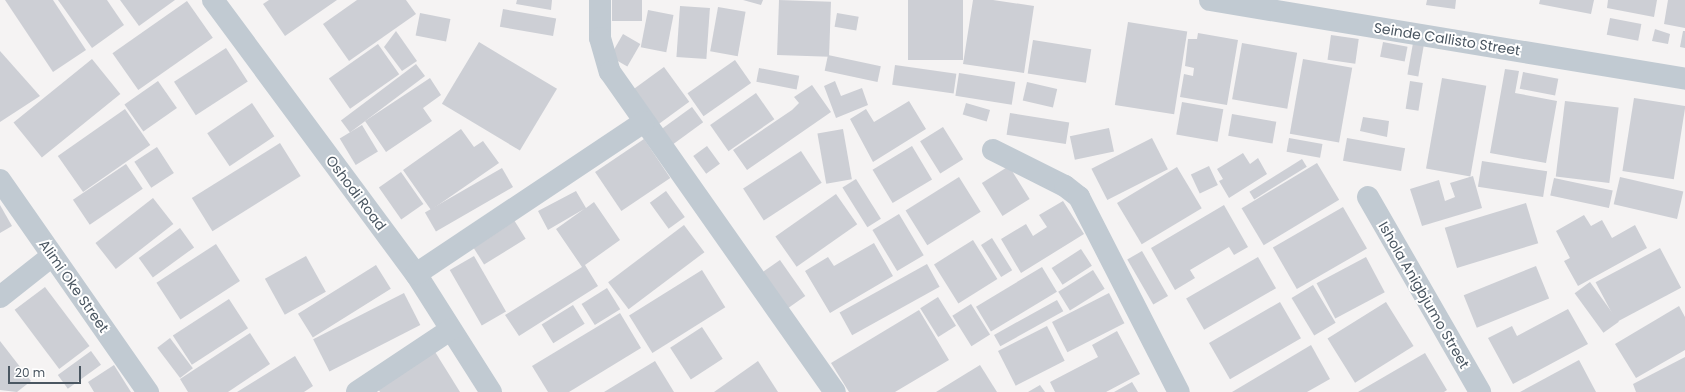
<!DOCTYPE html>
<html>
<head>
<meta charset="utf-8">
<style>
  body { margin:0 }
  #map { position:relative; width:1685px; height:392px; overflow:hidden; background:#f5f3f3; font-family:Poppins,sans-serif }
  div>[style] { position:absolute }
  .building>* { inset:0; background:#cdcfd5; transform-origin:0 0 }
  .minor>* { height:22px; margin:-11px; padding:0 11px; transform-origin:11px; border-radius:11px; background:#c1cad2 }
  span { translate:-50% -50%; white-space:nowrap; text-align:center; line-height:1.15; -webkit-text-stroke:4px #fff; paint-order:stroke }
  .street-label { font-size:14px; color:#4a5661 }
  .scale { position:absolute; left:8px; top:366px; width:73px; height:18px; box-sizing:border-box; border:2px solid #4a5661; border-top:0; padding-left:5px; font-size:12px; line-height:14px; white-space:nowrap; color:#4a5661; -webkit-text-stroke:3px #fff; paint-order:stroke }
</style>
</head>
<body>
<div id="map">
  <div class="building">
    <i style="clip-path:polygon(5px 0,53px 0,86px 50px,53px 72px)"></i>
    <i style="clip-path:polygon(58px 0,107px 0,124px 25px,92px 48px)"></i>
    <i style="clip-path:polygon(120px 0,175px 0,139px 26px)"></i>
    <i style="clip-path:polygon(269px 0,337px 0,285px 36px,263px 4px)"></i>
    <i style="clip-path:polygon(357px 0,406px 0,416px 14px,349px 61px,323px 24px)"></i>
    <i style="clip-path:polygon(517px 0,552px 0,551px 10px,516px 4px)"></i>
    <i style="left:612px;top:0;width:30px;height:21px"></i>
    <i style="clip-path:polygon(743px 0,763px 0,761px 5px)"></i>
    <i style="left:779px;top:0;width:52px;height:55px;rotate:2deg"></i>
    <i style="left:908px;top:0;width:55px;height:60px"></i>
    <i style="clip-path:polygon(973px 0,993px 0,1034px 6px,1024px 73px,963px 64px)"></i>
    <i style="clip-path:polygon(1427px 0,1456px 0,1455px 9px,1426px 5px)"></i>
    <i style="clip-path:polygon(1540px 0,1594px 0,1591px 14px,1539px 4px)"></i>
    <i style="clip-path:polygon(1608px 0,1657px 0,1654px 17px,1607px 8px)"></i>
    <i style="clip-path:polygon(1668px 0,1685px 0,1685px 28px,1664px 24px)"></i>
    <i style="left:187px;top:1px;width:45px;height:91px;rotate:55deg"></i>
    <i style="left:680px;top:6px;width:30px;height:51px;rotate:4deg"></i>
    <i style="left:718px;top:7px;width:28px;height:45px;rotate:10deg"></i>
    <i style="left:503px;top:9px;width:54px;height:18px;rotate:10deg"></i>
    <i style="left:648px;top:10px;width:26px;height:38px;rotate:11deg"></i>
    <i style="left:420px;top:13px;width:31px;height:23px;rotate:11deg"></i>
    <i style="left:837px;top:13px;width:22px;height:14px;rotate:10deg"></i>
    <i style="left:1610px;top:18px;width:32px;height:17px;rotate:11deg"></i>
    <i style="left:1128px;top:22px;width:60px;height:84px;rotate:9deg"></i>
    <i style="clip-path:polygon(1655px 29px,1670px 34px,1668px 44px,1652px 41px)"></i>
    <i style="clip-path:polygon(396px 31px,417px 61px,402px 71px,384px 47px)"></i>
    <i style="clip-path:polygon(1683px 31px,1685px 31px,1685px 48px,1680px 47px)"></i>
    <i style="clip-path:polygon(1198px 33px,1238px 40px,1227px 105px,1180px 97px,1184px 74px,1193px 76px,1194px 68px,1185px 66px,1188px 39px,1197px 39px)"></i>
    <i style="left:623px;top:34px;width:20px;height:26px;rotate:30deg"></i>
    <i style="left:1331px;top:35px;width:28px;height:25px;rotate:8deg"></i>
    <i style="left:1033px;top:40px;width:59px;height:34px;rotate:9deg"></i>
    <i style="left:479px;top:42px;width:91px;height:72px;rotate:31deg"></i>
    <i style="left:1383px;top:42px;width:25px;height:15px;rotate:11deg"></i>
    <i style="left:1242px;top:43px;width:56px;height:57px;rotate:10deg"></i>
    <i style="left:1413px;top:43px;width:11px;height:32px;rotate:10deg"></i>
    <i style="left:378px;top:44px;width:37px;height:60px;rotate:55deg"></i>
    <i style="left:226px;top:48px;width:40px;height:62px;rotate:57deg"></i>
    <i style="clip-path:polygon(0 51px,40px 96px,0 122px)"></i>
    <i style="left:828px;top:55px;width:54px;height:16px;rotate:12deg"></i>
    <i style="left:92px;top:59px;width:45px;height:101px;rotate:51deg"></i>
    <i style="left:1303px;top:59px;width:50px;height:76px;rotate:10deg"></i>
    <i style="left:735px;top:60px;width:28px;height:58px;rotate:55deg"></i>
    <i style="left:416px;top:64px;width:15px;height:94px;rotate:53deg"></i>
    <i style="left:895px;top:65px;width:62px;height:20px;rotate:8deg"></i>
    <i style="left:664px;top:67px;width:43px;height:39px;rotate:54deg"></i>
    <i style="left:759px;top:68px;width:41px;height:14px;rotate:11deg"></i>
    <i style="clip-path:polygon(1505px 69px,1519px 71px,1515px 93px,1557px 101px,1546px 163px,1490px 153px)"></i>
    <i style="left:1523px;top:72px;width:36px;height:17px;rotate:11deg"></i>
    <i style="left:959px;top:73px;width:57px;height:23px;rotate:9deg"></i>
    <i style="clip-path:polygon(430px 78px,441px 95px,423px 108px,432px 121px,386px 152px,365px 121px)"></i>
    <i style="left:1442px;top:78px;width:45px;height:92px;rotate:10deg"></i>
    <i style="left:158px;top:81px;width:33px;height:41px;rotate:55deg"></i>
    <i style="clip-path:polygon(835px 81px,841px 96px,862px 88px,868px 105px,836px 118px,824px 86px)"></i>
    <i style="left:1410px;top:81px;width:13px;height:28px;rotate:9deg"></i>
    <i style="left:1027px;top:82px;width:31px;height:19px;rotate:13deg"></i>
    <i style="clip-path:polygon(812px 85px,831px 112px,747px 170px,733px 150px,792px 110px,799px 103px,794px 97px)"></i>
    <i style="left:756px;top:93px;width:32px;height:56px;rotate:55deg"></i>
    <i style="left:1634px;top:98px;width:52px;height:74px;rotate:9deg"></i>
    <i style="clip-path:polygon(909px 101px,926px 129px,873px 162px,850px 119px,866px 109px,874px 122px)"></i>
    <i style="left:1565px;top:101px;width:54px;height:76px;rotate:7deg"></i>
    <i style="left:1182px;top:102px;width:42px;height:33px;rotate:10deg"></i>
    <i style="left:252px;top:103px;width:40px;height:54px;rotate:56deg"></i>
    <i style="left:966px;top:103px;width:25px;height:12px;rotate:16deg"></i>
    <i style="left:692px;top:107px;width:19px;height:41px;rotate:54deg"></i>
    <i style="left:125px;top:109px;width:44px;height:82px;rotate:55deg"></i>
    <i style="left:1010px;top:113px;width:60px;height:22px;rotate:9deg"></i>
    <i style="left:1232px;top:114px;width:45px;height:22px;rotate:10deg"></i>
    <i style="clip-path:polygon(1363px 117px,1389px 121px,1387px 137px,1360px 131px)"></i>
    <i style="left:362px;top:125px;width:31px;height:26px;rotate:59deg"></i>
    <i style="left:943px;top:127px;width:38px;height:27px;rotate:58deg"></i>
    <i style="left:1109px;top:128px;width:24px;height:40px;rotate:78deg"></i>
    <i style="clip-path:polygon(461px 129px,474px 147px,483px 141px,499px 163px,431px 210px,403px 170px)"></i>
    <i style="left:843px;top:129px;width:51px;height:26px;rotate:80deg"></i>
    <i style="left:1152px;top:138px;width:35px;height:68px;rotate:63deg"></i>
    <i style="left:1289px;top:138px;width:34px;height:14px;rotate:10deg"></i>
    <i style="left:1347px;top:138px;width:59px;height:23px;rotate:10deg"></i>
    <i style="left:644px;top:139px;width:47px;height:59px;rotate:56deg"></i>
    <i style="left:280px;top:143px;width:39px;height:104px;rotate:58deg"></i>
    <i style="left:707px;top:146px;width:22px;height:17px;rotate:54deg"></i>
    <i style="left:912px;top:146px;width:39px;height:46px;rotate:59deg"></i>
    <i style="left:157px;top:147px;width:31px;height:27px;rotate:57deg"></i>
    <i style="left:801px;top:151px;width:38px;height:69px;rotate:57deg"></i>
    <i style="clip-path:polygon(1243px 153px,1250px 164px,1258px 158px,1267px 174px,1229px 198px,1219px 181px,1223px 179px,1217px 169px)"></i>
    <i style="left:1302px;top:159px;width:9px;height:62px;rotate:58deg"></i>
    <i style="left:1482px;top:161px;width:66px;height:26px;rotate:9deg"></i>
    <i style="left:1317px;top:163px;width:43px;height:88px;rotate:59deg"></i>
    <i style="left:126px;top:164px;width:30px;height:64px;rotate:56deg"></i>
    <i style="left:1009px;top:166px;width:39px;height:32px;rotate:58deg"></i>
    <i style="left:1209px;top:166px;width:21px;height:20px;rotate:65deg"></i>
    <i style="left:1177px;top:167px;width:48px;height:70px;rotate:59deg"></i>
    <i style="left:502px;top:168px;width:22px;height:89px;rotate:60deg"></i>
    <i style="left:401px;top:172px;width:39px;height:27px;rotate:55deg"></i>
    <i style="clip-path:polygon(1473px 176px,1482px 208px,1422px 226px,1410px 189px,1439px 180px,1445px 201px,1455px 197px,1450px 183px)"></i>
    <i style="left:959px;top:177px;width:41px;height:63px;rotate:58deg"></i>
    <i style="left:1620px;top:177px;width:65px;height:28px;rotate:13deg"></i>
    <i style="left:1554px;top:178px;width:60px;height:18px;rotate:12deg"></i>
    <i style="left:856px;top:179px;width:47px;height:16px;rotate:58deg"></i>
    <i style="clip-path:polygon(576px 191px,586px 208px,594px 202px,620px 240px,585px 265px,598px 286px,519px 336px,505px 315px,582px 267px,556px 229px,584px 209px,548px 230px,538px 211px)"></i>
    <i style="left:666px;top:191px;width:32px;height:20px;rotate:54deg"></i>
    <i style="left:836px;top:194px;width:37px;height:74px;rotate:55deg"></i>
    <i style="left:153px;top:198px;width:33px;height:73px;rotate:52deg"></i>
    <i style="clip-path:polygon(1063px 201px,1084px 234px,1021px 273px,1001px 239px,1026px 224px,1033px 236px,1047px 227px,1039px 215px)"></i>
    <i style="left:1526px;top:203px;width:42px;height:85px;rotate:73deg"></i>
    <i style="clip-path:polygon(0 205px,12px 226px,0 233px)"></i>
    <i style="clip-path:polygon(1224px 205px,1248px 247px,1234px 255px,1229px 247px,1190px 270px,1195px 278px,1175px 290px,1151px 248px)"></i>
    <i style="left:1343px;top:207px;width:48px;height:81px;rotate:60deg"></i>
    <i style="left:899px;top:214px;width:48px;height:31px;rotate:59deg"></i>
    <i style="clip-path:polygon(1584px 215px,1591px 226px,1602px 220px,1612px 238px,1635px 225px,1647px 248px,1578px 286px,1564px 261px,1570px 258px,1556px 231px)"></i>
    <i style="left:514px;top:220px;width:22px;height:49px;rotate:58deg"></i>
    <i style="left:684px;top:225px;width:34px;height:95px;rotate:53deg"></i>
    <i style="left:180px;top:228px;width:24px;height:51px;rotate:54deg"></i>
    <i style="left:992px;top:238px;width:38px;height:13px;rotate:58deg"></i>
    <i style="left:973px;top:240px;width:46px;height:46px;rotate:58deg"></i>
    <i style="clip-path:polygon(874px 243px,893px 276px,830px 313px,805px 271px,828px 257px,834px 266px)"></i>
    <i style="left:216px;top:244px;width:44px;height:71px;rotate:57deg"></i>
    <i style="left:1660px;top:248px;width:45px;height:73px;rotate:62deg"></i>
    <i style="left:1081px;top:249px;width:20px;height:35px;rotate:57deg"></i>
    <i style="left:1142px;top:251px;width:52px;height:17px;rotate:60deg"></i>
    <i style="left:306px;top:256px;width:41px;height:47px;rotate:61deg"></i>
    <i style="left:474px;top:256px;width:64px;height:28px;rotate:60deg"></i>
    <i style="left:1258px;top:257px;width:36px;height:83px;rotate:60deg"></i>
    <i style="left:1366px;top:257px;width:40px;height:56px;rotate:62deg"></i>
    <i style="left:780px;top:260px;width:44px;height:22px;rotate:55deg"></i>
    <i style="left:927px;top:264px;width:26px;height:100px;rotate:61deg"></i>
    <i style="left:376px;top:265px;width:28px;height:92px;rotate:58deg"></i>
    <i style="left:1536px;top:266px;width:35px;height:78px;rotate:68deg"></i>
    <i style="left:1042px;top:267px;width:29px;height:77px;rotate:59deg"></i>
    <i style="left:702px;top:270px;width:44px;height:86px;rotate:58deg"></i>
    <i style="left:1093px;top:270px;width:22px;height:41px;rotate:58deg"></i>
    <i style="left:1590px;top:282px;width:49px;height:19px;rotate:54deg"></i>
    <i style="left:1313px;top:285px;width:44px;height:25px;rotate:59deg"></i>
    <i style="left:45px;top:287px;width:74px;height:38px;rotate:53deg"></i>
    <i style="left:607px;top:288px;width:25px;height:30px;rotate:58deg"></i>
    <i style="left:404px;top:293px;width:36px;height:102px;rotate:63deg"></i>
    <i style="left:1109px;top:293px;width:34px;height:64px;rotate:63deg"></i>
    <i style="left:938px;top:297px;width:34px;height:21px;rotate:58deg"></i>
    <i style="left:229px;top:299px;width:35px;height:67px;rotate:57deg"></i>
    <i style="left:1057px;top:300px;width:13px;height:72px;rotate:61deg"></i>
    <i style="left:1280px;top:302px;width:42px;height:82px;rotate:60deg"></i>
    <i style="left:1386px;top:302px;width:52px;height:69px;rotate:58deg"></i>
    <i style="left:971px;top:304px;width:36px;height:22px;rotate:58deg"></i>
    <i style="left:573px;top:305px;width:22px;height:37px;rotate:58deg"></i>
    <i style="clip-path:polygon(1679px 306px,1685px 317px,1685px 350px,1636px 378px,1615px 344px)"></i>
    <i style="clip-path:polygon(1568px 309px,1588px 344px,1513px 384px,1488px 338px,1512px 326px,1517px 336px)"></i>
    <i style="clip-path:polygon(919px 310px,949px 360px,895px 392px,849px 392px,831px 363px)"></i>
    <i style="clip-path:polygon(620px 313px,641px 348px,569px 392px,548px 392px,532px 366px)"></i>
    <i style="left:1047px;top:326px;width:39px;height:55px;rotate:63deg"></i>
    <i style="left:702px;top:327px;width:38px;height:38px;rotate:57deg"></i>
    <i style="clip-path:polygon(1117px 331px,1140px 374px,1106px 392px,1055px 392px,1050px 382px,1098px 357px,1092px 345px)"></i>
    <i style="clip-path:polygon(250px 333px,270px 364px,228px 392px,188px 392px,180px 379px)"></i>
    <i style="left:170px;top:338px;width:38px;height:16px;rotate:53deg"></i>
    <i style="clip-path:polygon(0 341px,31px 381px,17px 392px,0 390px)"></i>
    <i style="clip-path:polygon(1311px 345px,1330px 379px,1307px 392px,1232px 392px)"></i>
    <i style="clip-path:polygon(432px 347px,460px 392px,380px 392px,375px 384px)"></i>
    <i style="left:91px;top:351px;width:17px;height:41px;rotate:54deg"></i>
    <i style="clip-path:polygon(1425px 353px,1447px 390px,1444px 392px,1358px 392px)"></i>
    <i style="clip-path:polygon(295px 356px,313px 386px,304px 392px,237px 392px)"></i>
    <i style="clip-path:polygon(1685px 357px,1685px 392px,1636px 392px,1633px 384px)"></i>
    <i style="clip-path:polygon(1579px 360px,1596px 392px,1520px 392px)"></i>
    <i style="clip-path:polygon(655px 361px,674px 392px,604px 392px)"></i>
    <i style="clip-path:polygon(758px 361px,778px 392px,714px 392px)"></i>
    <i style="clip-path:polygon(114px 365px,131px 392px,94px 392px,88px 382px)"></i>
    <i style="clip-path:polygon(980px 365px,997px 392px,936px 392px)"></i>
    <i style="clip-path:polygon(1132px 382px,1138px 392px,1114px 392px)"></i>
    <i style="clip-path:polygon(1040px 385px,1045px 392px,1028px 392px)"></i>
  </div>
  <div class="minor">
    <i style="left:213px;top:0;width:341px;rotate:53.5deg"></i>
    <i style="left:416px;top:274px;width:140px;rotate:57.6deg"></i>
    <i style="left:600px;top:0;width:38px;rotate:90deg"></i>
    <i style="left:600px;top:38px;width:35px;rotate:74deg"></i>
    <i style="left:610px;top:72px;width:391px;rotate:54.9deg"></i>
    <i style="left:1210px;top:0;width:482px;rotate:9.4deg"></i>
    <i style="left:993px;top:150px;width:80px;rotate:26.6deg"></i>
    <i style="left:1065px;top:186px;width:18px;rotate:38deg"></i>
    <i style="left:1079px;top:197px;width:219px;rotate:62.9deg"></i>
    <i style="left:0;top:180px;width:259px;rotate:55.1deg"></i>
    <i style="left:1368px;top:197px;width:225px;rotate:60.1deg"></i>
    <i style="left:416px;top:274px;width:274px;rotate:-33.7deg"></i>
    <i style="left:0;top:297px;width:66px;rotate:-38.3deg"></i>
    <i style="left:357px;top:392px;width:112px;rotate:-33.7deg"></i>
  </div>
  <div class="street-label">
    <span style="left:1447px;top:39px;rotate:9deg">Seinde Callisto Street</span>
    <span style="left:356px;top:193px;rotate:53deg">Oshodi Road</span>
    <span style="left:74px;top:286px;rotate:55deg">Alimi Oke Street</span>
    <span style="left:1424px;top:295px;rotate:60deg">Ishola Anigbjumo Street</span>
  </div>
  <div class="scale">20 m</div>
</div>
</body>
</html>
